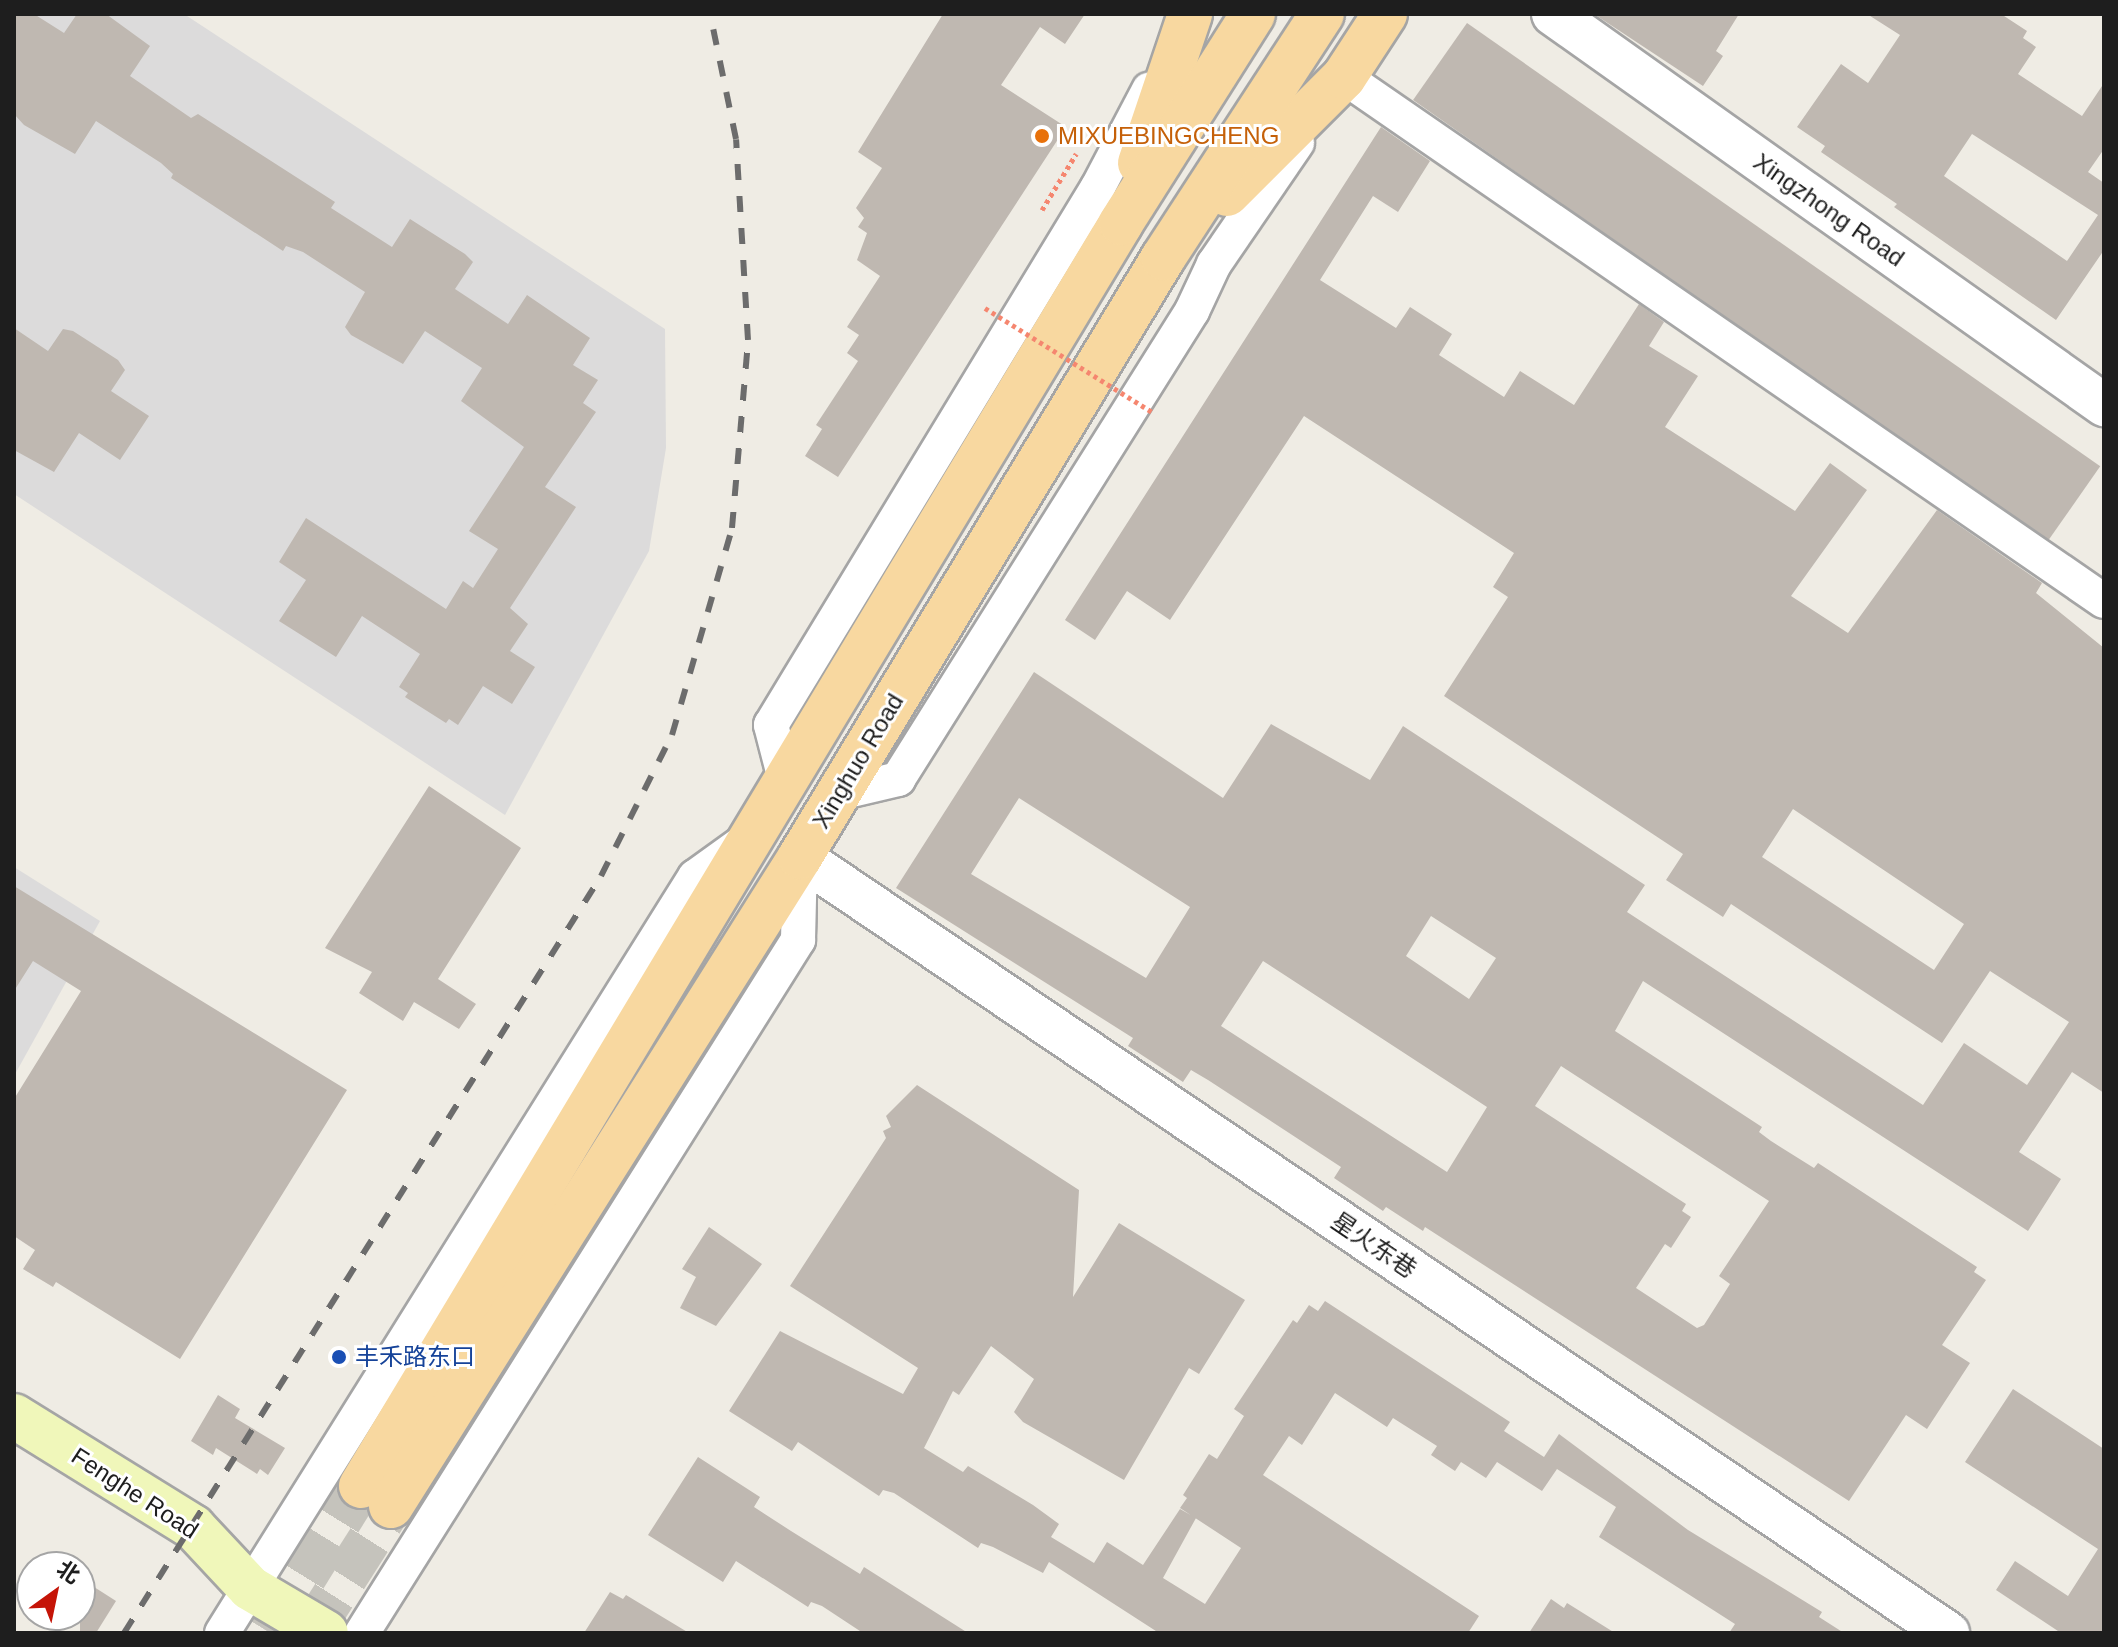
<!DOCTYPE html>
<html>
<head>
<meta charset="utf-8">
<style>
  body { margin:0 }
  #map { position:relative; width:2118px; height:1647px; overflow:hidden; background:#efece4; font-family:Arial,"Noto Sans SC",sans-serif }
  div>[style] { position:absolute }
  .residential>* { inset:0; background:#dcdbdb }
  .building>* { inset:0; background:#bfb8b1; transform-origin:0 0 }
  .primary-tunnel>* { height:44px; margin-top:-22px; transform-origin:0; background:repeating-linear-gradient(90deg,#c5c3bc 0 44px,transparent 0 66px) }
  .path>* { height:5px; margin-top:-2.5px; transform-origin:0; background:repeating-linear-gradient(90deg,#f5866f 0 4px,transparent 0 8px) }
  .roads { filter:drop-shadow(2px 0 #a5a5a5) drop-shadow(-2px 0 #a5a5a5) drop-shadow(0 2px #a5a5a5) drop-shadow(0 -2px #a5a5a5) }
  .minor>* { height:34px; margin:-17px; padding:0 17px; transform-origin:17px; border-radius:17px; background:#fff }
  .tertiary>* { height:42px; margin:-21px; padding:0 21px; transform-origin:21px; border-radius:21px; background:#fff }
  .secondary>* { height:44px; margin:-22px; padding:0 22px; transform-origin:22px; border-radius:22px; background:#f0f7ba }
  .primary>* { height:44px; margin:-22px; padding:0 22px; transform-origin:22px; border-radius:22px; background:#f8d8a0 }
  .rail>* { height:6px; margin-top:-3px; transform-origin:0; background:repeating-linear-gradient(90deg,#6c6c6c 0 16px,transparent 0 32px) }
  .path-bridge>* { height:5px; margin-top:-2.5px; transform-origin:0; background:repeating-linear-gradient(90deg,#f5866f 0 4px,transparent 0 8px) }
  .dots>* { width:22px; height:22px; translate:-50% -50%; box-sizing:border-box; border:4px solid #fff; border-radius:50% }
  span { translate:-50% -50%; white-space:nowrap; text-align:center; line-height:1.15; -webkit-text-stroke:6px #fff; paint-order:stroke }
  .food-label { font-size:24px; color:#c56008 }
  .left { translate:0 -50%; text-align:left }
  .street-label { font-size:24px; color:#1e1e1e }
  .transit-label { font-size:24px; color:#164399 }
  .frame { position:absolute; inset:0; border:16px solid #1e1e1e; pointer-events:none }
  .north { position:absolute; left:16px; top:1551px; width:80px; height:80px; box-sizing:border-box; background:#fff; border:2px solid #a5a5a5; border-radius:50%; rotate:33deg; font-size:22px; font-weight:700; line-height:32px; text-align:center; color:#1e1e1e }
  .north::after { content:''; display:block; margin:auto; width:28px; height:36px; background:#c51407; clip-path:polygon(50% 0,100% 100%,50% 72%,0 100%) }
</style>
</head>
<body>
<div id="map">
  <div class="residential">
    <i style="clip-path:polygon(14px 14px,184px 14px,665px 329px,666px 448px,649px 551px,505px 815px,14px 494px)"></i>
    <i style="clip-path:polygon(14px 867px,100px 921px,14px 1076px)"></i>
  </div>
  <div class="building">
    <i style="clip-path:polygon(14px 14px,34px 14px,64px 33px,77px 14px,106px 14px,150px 46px,130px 76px,191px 118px,198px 114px,335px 202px,331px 208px,392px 247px,410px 219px,465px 254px,473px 262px,455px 289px,508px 324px,527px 295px,590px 338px,573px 365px,598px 380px,583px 403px,596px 412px,545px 487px,576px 507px,510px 608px,528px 624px,510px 651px,535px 667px,512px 704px,483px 686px,458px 725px,449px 719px,446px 723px,405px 697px,408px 693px,399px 687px,420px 654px,362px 616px,336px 657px,279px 621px,306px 580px,279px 562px,306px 518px,446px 609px,463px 581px,473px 588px,498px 549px,469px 531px,524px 447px,461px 401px,482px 368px,425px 331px,403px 364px,351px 335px,345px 327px,365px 292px,303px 252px,286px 246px,283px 251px,171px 178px,173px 174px,161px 163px,96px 121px,75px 154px,24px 125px,14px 114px)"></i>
    <i style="clip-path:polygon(943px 14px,1085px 14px,1065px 44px,1040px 27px,1001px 85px,1066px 127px,838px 477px,805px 456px,822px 429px,816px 425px,858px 361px,847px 353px,859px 335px,847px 327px,880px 276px,857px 260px,867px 233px,858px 227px,864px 218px,856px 208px,882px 168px,858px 152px)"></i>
    <i style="clip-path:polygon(1594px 14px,1739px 14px,1716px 51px,1723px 56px,1703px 86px)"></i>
    <i style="clip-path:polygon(evenodd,1867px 14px,2001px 14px,2027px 31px,2023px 38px,2036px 47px,2018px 74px,2082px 116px,2104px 83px,2104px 149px,2088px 172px,2104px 183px,2104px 250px,2056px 320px,1894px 207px,1897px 204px,1821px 152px,1825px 146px,1797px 127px,1841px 64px,1868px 83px,1900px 35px,1867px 14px,1972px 134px,2098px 215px,2067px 261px,1944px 176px,1972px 134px)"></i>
    <i style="left:1467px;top:23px;width:773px;height:94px;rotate:35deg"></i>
    <i style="clip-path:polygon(evenodd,1381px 127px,1430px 161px,1398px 212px,1373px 196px,1320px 280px,1396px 328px,1410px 307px,1452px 334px,1439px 355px,1504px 397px,1520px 371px,1574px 405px,1639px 304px,1664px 322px,1649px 346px,1698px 376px,1665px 427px,1795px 511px,1830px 463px,1867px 490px,1791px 596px,1848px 633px,1937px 510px,2042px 583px,2036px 593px,2104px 648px,2104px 1093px,2072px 1072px,2019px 1152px,2061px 1179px,2028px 1231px,1643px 981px,1615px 1031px,1762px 1127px,1759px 1132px,1771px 1141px,1814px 1168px,1818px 1163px,1977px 1267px,1974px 1272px,1986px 1280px,1942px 1345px,1970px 1363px,1927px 1429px,1906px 1415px,1849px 1501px,1425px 1227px,1423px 1231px,1386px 1207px,1383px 1211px,1334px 1178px,1341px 1167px,1208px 1080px,1191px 1070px,1183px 1082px,1128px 1046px,1133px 1038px,896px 888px,1034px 672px,1223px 798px,1271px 724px,1370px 780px,1403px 726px,1645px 885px,1627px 912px,1923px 1105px,1964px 1043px,2027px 1085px,2069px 1022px,1990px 971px,1942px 1043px,1731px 904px,1723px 917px,1666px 880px,1683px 854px,1444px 696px,1508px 597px,1493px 587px,1514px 553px,1304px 416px,1170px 620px,1127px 591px,1095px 640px,1065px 620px,1381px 127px,1019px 798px,1190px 907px,1146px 978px,971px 874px,1019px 798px,1381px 127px,1793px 809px,1964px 924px,1934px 970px,1762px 857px,1793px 809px,1381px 127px,1431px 916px,1496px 958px,1469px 999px,1406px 956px,1431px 916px,1381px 127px,1263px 961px,1487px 1107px,1447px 1172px,1221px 1026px,1263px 961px,1381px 127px,1561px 1066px,1769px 1201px,1719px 1276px,1730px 1284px,1704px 1325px,1697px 1328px,1636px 1288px,1665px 1244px,1671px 1248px,1691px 1217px,1682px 1211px,1686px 1204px,1535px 1106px,1561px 1066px)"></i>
    <i style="clip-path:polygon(14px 328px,48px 351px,63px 329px,73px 331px,118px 360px,125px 370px,111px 391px,149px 416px,120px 460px,79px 433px,54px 472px,14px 450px)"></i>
    <i style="clip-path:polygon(429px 786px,521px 848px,438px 979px,476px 1004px,459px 1029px,414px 1002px,403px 1021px,359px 993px,372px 972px,325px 948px)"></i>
    <i style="clip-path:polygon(14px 886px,347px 1090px,180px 1359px,56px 1282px,53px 1287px,23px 1269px,35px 1250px,14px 1236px,14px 1099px,81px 991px,33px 961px,14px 991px)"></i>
    <i style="clip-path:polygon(917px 1085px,1079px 1190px,1073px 1297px,1119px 1223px,1245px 1300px,1199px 1374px,1189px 1368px,1124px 1480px,1023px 1422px,1014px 1412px,1034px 1379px,991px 1346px,959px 1395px,953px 1391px,924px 1448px,963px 1472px,968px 1466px,1033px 1505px,1059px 1524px,1051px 1537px,1094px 1563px,1107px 1542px,1143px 1565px,1180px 1509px,1196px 1518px,1163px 1578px,1205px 1604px,1241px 1548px,1180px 1508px,1187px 1498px,1183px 1495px,1209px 1454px,1217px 1459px,1244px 1416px,1234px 1409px,1293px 1320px,1297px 1323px,1309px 1305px,1318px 1311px,1325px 1301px,1510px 1422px,1504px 1431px,1544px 1457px,1559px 1434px,1688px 1530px,1822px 1612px,1819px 1617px,1844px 1633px,1729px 1633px,1735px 1624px,1599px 1537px,1616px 1507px,1557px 1469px,1542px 1491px,1497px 1462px,1486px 1478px,1461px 1462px,1455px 1471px,1431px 1455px,1437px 1446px,1393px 1418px,1387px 1427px,1335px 1393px,1302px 1445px,1289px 1436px,1263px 1475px,1479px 1616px,1468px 1633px,1159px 1633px,1049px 1562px,1043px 1573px,993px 1547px,981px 1543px,978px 1548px,894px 1493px,883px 1490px,879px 1496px,798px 1442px,792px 1451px,729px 1411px,780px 1331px,903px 1394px,918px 1368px,790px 1286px,886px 1138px,883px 1131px,891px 1127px,886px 1116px)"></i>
    <i style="clip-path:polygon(709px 1227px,762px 1264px,716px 1326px,680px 1308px,696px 1277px,682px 1269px)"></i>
    <i style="clip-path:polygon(2013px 1389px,2104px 1449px,2104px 1633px,2061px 1633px,1996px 1590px,2015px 1561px,2068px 1596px,2098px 1549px,1965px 1462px)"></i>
    <i style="clip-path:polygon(218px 1395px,240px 1409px,235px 1418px,285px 1448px,268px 1475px,260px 1469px,257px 1474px,216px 1448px,213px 1455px,191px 1441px)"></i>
    <i style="clip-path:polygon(698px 1457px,760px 1497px,754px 1507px,791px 1531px,860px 1574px,864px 1567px,968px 1633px,863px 1633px,822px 1606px,811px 1602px,808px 1607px,736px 1561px,723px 1582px,648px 1535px)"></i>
    <i style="clip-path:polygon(80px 1578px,116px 1601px,96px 1633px,80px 1633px)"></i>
    <i style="clip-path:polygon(610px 1592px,623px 1599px,626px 1595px,689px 1633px,584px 1633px)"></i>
    <i style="clip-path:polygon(1551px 1599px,1564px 1608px,1567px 1603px,1615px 1633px,1529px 1633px)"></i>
  </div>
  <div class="primary-tunnel">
    <i style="left:270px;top:1633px;width:173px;rotate:-58.2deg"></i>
    <i style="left:310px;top:1633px;width:151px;rotate:-57.5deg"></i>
  </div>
  <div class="path">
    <i style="left:1042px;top:210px;width:66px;rotate:-58.7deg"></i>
  </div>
  <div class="roads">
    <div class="minor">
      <i style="left:1330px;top:97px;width:24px;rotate:-55deg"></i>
      <i style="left:1344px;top:77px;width:923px;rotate:34.59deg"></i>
      <i style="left:786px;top:783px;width:60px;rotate:-104.5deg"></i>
      <i style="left:771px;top:725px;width:630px;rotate:-58.71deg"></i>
      <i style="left:1098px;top:187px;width:110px;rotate:-62.3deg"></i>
      <i style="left:839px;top:793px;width:61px;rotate:-13.3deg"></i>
      <i style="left:898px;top:779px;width:553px;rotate:-57.86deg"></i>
      <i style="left:1192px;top:311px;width:52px;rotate:-64.9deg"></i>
      <i style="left:1214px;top:264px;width:147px;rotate:-55.6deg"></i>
      <i style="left:222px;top:1633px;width:892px;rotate:-57.97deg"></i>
      <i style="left:695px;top:877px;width:62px;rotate:-35.8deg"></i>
      <i style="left:362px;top:1633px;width:819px;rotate:-57.82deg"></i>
      <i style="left:798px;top:940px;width:83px;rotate:-88.6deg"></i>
    </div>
    <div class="tertiary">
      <i style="left:1553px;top:14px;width:676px;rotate:35.36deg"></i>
      <i style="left:800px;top:857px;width:1386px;rotate:34.06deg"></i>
    </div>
    <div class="secondary">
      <i style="left:14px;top:1416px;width:211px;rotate:31.8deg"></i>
      <i style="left:193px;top:1527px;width:83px;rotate:46.9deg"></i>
      <i style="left:250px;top:1588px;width:88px;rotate:30.6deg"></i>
    </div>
    <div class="primary">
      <i style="left:1140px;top:163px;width:157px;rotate:-71.4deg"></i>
      <i style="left:1227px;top:194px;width:165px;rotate:-45deg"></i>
      <i style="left:1344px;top:77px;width:75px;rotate:-56.9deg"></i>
      <i style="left:361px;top:1486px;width:1474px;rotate:-58.96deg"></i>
      <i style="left:1121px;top:223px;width:247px;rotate:-57.7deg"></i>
      <i style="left:391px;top:1506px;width:767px;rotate:-57.78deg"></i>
      <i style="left:800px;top:857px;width:700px;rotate:-58.78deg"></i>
      <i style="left:1163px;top:258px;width:291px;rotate:-56.9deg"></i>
    </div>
  </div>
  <div class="rail">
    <i style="left:124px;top:1633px;width:895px;rotate:-57.78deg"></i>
    <i style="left:601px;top:876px;width:158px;rotate:-63.3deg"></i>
    <i style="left:672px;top:735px;width:216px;rotate:-73.8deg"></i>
    <i style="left:732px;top:528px;width:189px;rotate:-85.1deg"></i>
    <i style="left:748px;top:340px;width:201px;rotate:-93.4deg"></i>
    <i style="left:736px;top:139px;width:128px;rotate:-101.7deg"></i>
  </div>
  <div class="path-bridge">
    <i style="left:985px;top:308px;width:200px;rotate:31.9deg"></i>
  </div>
  <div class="dots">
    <i style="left:1042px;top:136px;background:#e8710a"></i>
    <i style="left:339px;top:1357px;background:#1a4fb4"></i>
  </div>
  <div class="food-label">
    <span class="left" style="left:1058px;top:136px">MIXUEBINGCHENG</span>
  </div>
  <div class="street-label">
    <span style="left:1829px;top:210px;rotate:35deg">Xingzhong Road</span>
    <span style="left:858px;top:761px;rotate:-59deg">Xinghuo Road</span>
    <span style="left:1374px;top:1245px;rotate:34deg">星火东巷</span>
    <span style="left:135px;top:1493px;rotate:33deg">Fenghe Road</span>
  </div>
  <div class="transit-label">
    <span class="left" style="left:355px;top:1357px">丰禾路东口</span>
  </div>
  <div class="frame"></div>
  <div class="north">北</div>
</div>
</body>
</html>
